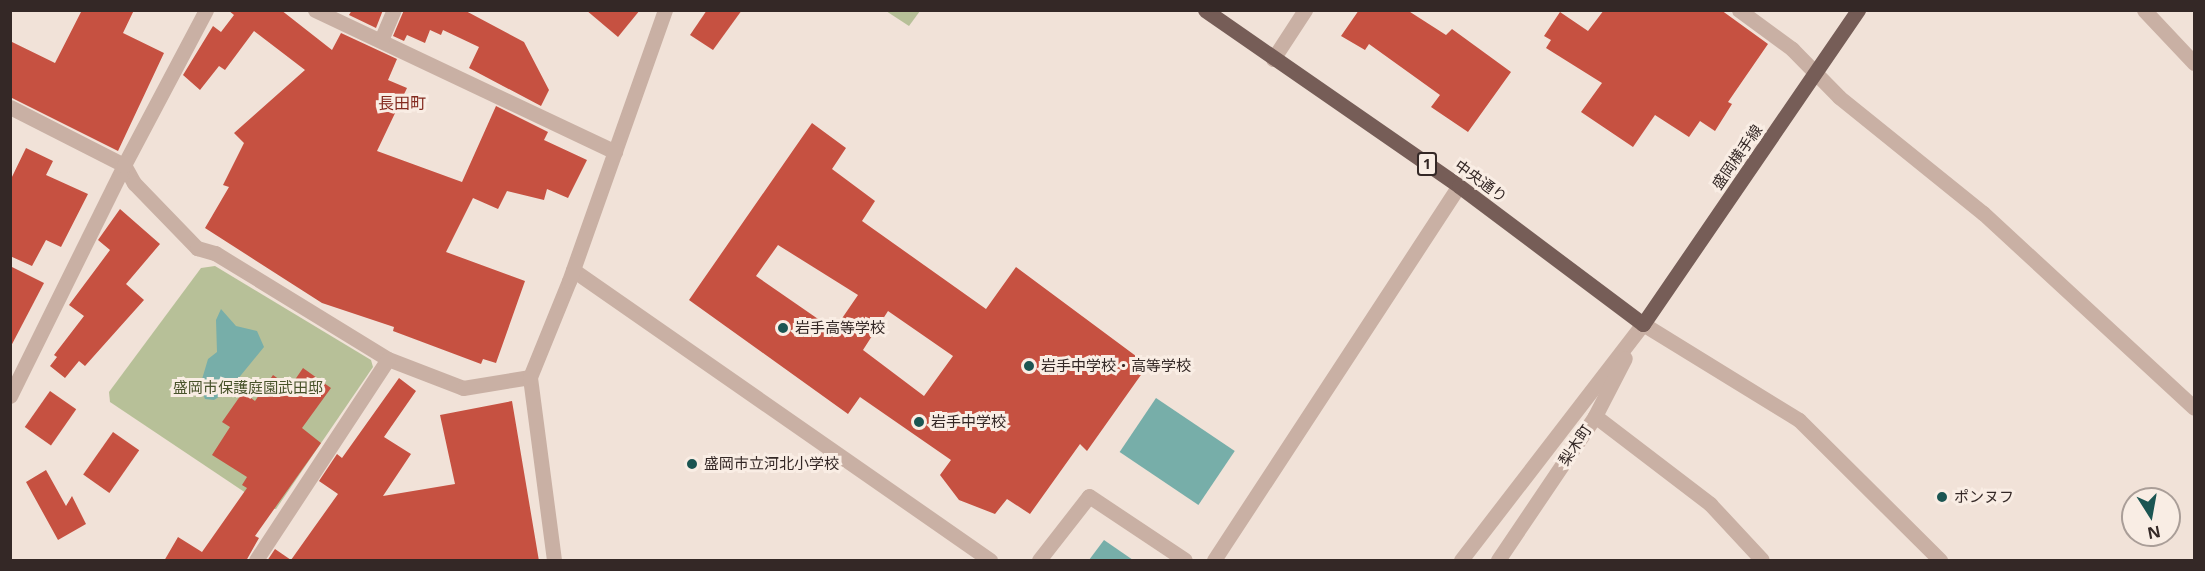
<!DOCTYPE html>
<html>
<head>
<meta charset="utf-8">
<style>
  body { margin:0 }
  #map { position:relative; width:2205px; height:571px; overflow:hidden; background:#f1e2d8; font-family:"Open Sans","Noto Sans JP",sans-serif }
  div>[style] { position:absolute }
  .green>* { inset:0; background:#b7c098 }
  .water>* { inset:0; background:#77aea9; transform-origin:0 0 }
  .building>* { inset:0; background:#c65141; transform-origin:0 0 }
  .minor>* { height:15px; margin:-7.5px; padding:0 7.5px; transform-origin:7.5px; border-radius:7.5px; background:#c9b0a4 }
  .major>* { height:15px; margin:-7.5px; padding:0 7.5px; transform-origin:7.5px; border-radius:7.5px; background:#765d57 }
  .dots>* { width:16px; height:16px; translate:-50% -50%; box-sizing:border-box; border:3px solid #f9ede4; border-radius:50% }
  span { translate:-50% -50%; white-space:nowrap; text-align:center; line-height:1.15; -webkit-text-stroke:6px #f9ede4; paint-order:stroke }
  .shield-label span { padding:2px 4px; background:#f9ede4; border:2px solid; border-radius:4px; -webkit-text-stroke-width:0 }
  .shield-label { font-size:14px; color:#342826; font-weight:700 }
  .street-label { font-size:15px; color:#342826 }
  .poi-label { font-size:15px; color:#342826 }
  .left { translate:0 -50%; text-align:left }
  .park-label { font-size:15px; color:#48522a }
  .neighbourhood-label { font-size:16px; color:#832a1f }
  .frame { position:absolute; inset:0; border:12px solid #342826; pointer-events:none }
  .north { position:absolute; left:2121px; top:487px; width:60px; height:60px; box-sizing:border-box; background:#f9ede4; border:2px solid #aa9e98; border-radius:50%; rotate:169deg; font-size:16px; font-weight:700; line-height:24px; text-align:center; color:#342826 }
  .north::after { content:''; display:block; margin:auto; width:21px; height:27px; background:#1b5552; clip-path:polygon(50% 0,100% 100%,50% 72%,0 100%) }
</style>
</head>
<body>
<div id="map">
  <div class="green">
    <i style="clip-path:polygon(886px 11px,920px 11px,909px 26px)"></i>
    <i style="clip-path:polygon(215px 266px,371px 360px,373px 367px,276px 509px,270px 509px,110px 402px,109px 392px,201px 268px)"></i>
  </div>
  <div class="water">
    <i style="clip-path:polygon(221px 309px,236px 326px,257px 331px,264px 347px,228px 391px,214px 400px,205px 399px,200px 386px,208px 359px,217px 352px,216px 320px)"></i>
    <i style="left:1156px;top:398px;width:95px;height:65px;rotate:34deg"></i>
    <i style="clip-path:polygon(1104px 540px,1133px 560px,1089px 560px)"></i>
  </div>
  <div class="building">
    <i style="clip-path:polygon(82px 10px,134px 10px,123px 33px,164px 53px,118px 151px,10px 97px,10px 41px,55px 63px)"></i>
    <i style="clip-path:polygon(228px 10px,281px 10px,332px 50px,341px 33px,397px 59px,388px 80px,407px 88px,377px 151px,462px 182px,496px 106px,548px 132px,544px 140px,587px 160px,568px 198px,547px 189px,544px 200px,507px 191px,498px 209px,473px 198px,446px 252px,525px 281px,496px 363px,483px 359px,481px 364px,393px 331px,394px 327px,322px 303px,205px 228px,229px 187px,223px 185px,244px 143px,234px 133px,305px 70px,254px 31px,225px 70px,219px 66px,200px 90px,183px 75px,213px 26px,221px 32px,234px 15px)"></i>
    <i style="clip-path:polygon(352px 10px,383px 10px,376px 28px,349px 15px)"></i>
    <i style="clip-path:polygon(404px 10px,464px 10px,524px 42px,549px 90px,541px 106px,469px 68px,479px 47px,443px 30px,441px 35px,430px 30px,425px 43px,407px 35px,404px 41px,393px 36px)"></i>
    <i style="clip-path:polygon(586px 10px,640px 10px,618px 37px)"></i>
    <i style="clip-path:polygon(707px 10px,742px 10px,713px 50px,690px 35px)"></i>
    <i style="clip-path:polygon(1359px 10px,1407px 10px,1446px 35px,1452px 29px,1511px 72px,1468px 132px,1431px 107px,1440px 95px,1369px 44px,1365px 50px,1341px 36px)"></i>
    <i style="clip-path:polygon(1604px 10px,1721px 10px,1768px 44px,1728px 102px,1732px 104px,1715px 131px,1700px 121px,1689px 137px,1655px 115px,1633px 147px,1581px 112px,1602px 83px,1546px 48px,1551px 40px,1544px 36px,1560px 12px,1588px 31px)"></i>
    <i style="clip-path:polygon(evenodd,812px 123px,846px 148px,832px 169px,875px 201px,862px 221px,986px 309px,1016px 267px,1148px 365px,1087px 451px,1080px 444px,1030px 514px,1007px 499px,995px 514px,959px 500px,940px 475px,951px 460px,860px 397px,848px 414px,689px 300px,812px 123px,778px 245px,858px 295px,834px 330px,756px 276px,778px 245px,812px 123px,888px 311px,953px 356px,924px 396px,863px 350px,888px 311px)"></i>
    <i style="clip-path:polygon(26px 148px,53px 161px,46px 175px,88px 194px,61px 247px,46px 240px,32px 266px,10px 256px,10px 181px)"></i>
    <i style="clip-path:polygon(120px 209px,160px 244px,126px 284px,144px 300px,85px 366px,79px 361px,65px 378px,50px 366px,57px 357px,54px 355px,84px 316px,69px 305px,110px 250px,98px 240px)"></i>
    <i style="clip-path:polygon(10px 266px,44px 283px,10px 348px)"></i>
    <i style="clip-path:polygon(303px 368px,331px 388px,302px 428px,321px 443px,255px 536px,259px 538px,246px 561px,164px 561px,178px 537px,202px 552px,247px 488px,242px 485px,247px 477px,212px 455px,230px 427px,222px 422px,243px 392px,255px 401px,273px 375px,290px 387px)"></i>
    <i style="clip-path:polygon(399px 378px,416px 391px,384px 437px,411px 454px,383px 496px,455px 484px,440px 415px,512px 401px,539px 561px,267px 561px,275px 549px,291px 560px,313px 529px,338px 494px,319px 481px,337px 454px,342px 458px)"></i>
    <i style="left:50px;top:391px;width:32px;height:44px;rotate:35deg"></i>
    <i style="left:113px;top:432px;width:32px;height:52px;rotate:35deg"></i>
    <i style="clip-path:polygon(46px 470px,66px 506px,72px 496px,86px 524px,58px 540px,26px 482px)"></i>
  </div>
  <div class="minor">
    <i style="left:315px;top:10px;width:332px;rotate:25.3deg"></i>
    <i style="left:1739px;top:10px;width:66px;rotate:36.3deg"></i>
    <i style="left:1792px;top:49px;width:67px;rotate:45.6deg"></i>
    <i style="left:1839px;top:97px;width:185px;rotate:38.9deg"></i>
    <i style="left:1983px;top:213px;width:287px;rotate:42.7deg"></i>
    <i style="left:2144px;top:10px;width:73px;rotate:46.7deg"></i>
    <i style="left:381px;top:40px;width:33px;rotate:-67deg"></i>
    <i style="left:1273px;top:59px;width:59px;rotate:-56.9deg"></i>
    <i style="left:10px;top:107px;width:128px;rotate:27deg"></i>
    <i style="left:124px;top:165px;width:21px;rotate:61deg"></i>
    <i style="left:134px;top:183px;width:91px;rotate:45.9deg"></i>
    <i style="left:197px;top:248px;width:19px;rotate:16deg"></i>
    <i style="left:215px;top:253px;width:203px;rotate:31.5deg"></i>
    <i style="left:388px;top:359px;width:80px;rotate:21.1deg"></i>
    <i style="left:463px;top:388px;width:68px;rotate:-9.3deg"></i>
    <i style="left:573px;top:270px;width:508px;rotate:34.82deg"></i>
    <i style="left:1643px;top:324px;width:183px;rotate:31.6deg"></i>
    <i style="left:1799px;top:420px;width:199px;rotate:44.8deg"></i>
    <i style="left:10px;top:396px;width:258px;rotate:-63.7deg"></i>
    <i style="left:124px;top:165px;width:175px;rotate:-62.1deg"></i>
    <i style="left:1595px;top:416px;width:145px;rotate:37.4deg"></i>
    <i style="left:1710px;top:504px;width:76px;rotate:47.1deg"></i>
    <i style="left:256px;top:560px;width:240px;rotate:-56.7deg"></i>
    <i style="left:554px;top:560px;width:185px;rotate:-97.5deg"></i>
    <i style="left:530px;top:377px;width:104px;rotate:-67.9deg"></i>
    <i style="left:569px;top:281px;width:288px;rotate:-70.5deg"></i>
    <i style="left:1039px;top:560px;width:81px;rotate:-52deg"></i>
    <i style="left:1089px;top:496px;width:115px;rotate:33.7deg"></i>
    <i style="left:1214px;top:560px;width:447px;rotate:-56.8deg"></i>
    <i style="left:1461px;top:560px;width:298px;rotate:-52.4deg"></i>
    <i style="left:1498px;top:560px;width:174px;rotate:-56deg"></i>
    <i style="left:1595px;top:416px;width:65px;rotate:-62.7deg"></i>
  </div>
  <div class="major">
    <i style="left:1205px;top:10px;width:309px;rotate:34.7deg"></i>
    <i style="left:1459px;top:186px;width:230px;rotate:36.9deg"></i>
    <i style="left:1643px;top:324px;width:381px;rotate:-55.6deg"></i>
  </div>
  <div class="dots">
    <i style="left:783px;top:328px;background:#1b5552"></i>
    <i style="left:1029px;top:366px;background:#1b5552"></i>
    <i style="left:919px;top:422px;background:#1b5552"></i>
    <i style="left:692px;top:464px;background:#1b5552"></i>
    <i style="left:1942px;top:497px;background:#1b5552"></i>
  </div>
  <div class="shield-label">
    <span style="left:1427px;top:164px">1</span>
  </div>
  <div class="street-label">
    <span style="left:1737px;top:157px;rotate:-55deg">盛岡横手線</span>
    <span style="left:1481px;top:181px;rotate:36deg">中央通り</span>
    <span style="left:1575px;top:445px;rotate:-56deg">梨木町</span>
  </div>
  <div class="poi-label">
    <span class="left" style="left:795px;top:328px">岩手高等学校</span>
    <span class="left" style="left:1041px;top:366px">岩手中学校・高等学校</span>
    <span class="left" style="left:931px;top:422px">岩手中学校</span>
    <span class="left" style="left:704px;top:464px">盛岡市立河北小学校</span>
    <span class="left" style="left:1954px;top:497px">ポンヌフ</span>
  </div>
  <div class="park-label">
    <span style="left:248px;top:388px">盛岡市保護庭園武田邸</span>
  </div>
  <div class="neighbourhood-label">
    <span style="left:402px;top:103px">長田町</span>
  </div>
  <div class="frame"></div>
  <div class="north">N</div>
</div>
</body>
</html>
